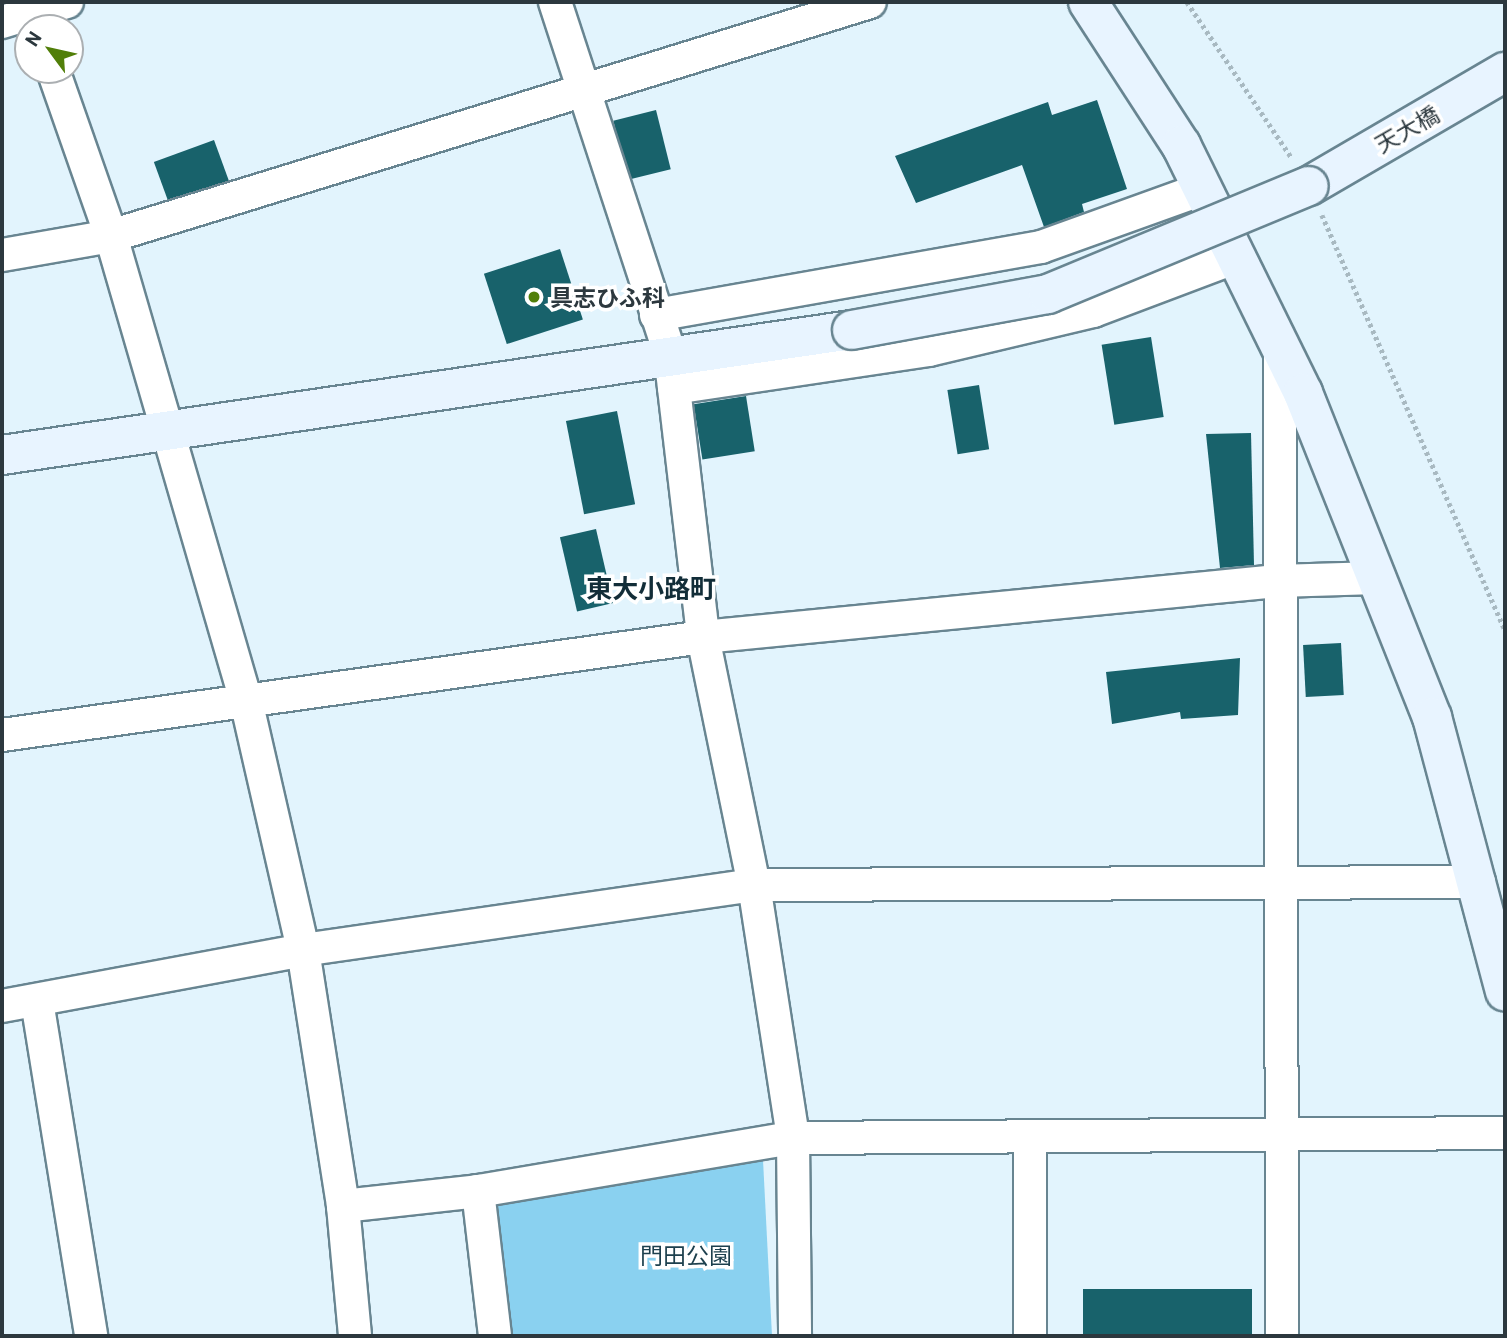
<!DOCTYPE html>
<html>
<head>
<meta charset="utf-8">
<style>
  body { margin:0 }
  #map { position:relative; width:1507px; height:1338px; overflow:hidden; background:#e2f4fd; font-family:Barlow,"Noto Sans JP",sans-serif }
  div>[style] { position:absolute }
  .green>* { inset:0; background:#8ad1f0 }
  .building>* { inset:0; background:#18626b; transform-origin:0 0 }
  .path>* { height:4.5px; margin-top:-2.25px; transform-origin:0; background:repeating-linear-gradient(90deg,#a8b9c1 0 3.5px,transparent 0 7px) }
  .roads { filter:drop-shadow(2px 0 #688591) drop-shadow(-2px 0 #688591) drop-shadow(0 2px #688591) drop-shadow(0 -2px #688591) }
  .street>* { height:32px; margin:-16px; padding:0 16px; transform-origin:16px; border-radius:16px; background:#fff }
  .secondary>* { height:38px; margin:-19px; padding:0 19px; transform-origin:19px; border-radius:19px; background:#e8f4ff }
  .bridges { filter:drop-shadow(2px 0 #688591) drop-shadow(-2px 0 #688591) drop-shadow(0 2px #688591) drop-shadow(0 -2px #688591) }
  .secondary-bridge>* { height:38px; margin:-19px; padding:0 19px; transform-origin:19px; border-radius:19px; background:#e8f4ff }
  .dots>* { width:19px; height:19px; translate:-50% -50%; box-sizing:border-box; border:4px solid #fff; border-radius:50% }
  span { translate:-50% -50%; white-space:nowrap; text-align:center; line-height:1.15; -webkit-text-stroke:7px #fff; paint-order:stroke }
  .street-label { font-size:23px; color:#2c383e }
  .poi-label { font-size:23px; color:#2c383e; font-weight:700 }
  .left { translate:0 -50%; text-align:left }
  .park-label { font-size:23px; color:#1d404e }
  .quarter-label { font-size:26px; color:#122d38; font-weight:700 }
  .frame { position:absolute; inset:0; border:4px solid #2c383e; pointer-events:none }
  .north { position:absolute; left:14px; top:14px; width:70px; height:70px; box-sizing:border-box; background:#fff; border:2px solid #abafb2; border-radius:50%; rotate:303deg; font-size:19px; font-weight:700; line-height:28px; text-align:center; color:#2c383e }
  .north::after { content:''; display:block; margin:auto; width:24px; height:32px; background:#517f09; clip-path:polygon(50% 0,100% 100%,50% 72%,0 100%) }
</style>
</head>
<body>
<div id="map">
  <div class="green">
    <i style="clip-path:polygon(763px 1160px,772px 1336px,507px 1336px,491px 1203px)"></i>
  </div>
  <div class="building">
    <i style="clip-path:polygon(1097px 100px,1127px 189px,1082px 204px,1084px 212px,1044px 227px,1022px 165px,916px 203px,895px 156px,1048px 102px,1052px 115px)"></i>
    <i style="left:656px;top:110px;width:61px;height:44px;rotate:76deg"></i>
    <i style="left:214px;top:140px;width:44px;height:64px;rotate:70deg"></i>
    <i style="left:560px;top:249px;width:74px;height:80px;rotate:72deg"></i>
    <i style="left:1151px;top:337px;width:81px;height:50px;rotate:81deg"></i>
    <i style="left:979px;top:385px;width:65px;height:32px;rotate:81deg"></i>
    <i style="left:746px;top:396px;width:56px;height:53px;rotate:81deg"></i>
    <i style="left:617px;top:411px;width:95px;height:52px;rotate:79deg"></i>
    <i style="clip-path:polygon(1251px 433px,1254px 565px,1220px 568px,1206px 434px)"></i>
    <i style="left:596px;top:529px;width:76px;height:37px;rotate:77deg"></i>
    <i style="left:1341px;top:643px;width:52px;height:38px;rotate:87deg"></i>
    <i style="clip-path:polygon(1240px 658px,1238px 715px,1181px 719px,1180px 712px,1112px 724px,1106px 672px)"></i>
    <i style="left:1083px;top:1289px;width:169px;height:47px"></i>
  </div>
  <div class="path">
    <i style="left:1187px;top:2px;width:188px;rotate:56.1deg"></i>
    <i style="left:1322px;top:215px;width:454px;rotate:66.2deg"></i>
  </div>
  <div class="roads">
    <div class="street">
      <i style="left:555px;top:2px;width:370px;rotate:71.9deg"></i>
      <i style="left:670px;top:354px;width:285px;rotate:83.3deg"></i>
      <i style="left:703px;top:637px;width:253px;rotate:78.4deg"></i>
      <i style="left:754px;top:885px;width:256px;rotate:81.2deg"></i>
      <i style="left:793px;top:1138px;width:198px;rotate:89.4deg"></i>
      <i style="left:2px;top:22px;width:68px;rotate:-17.1deg"></i>
      <i style="left:53px;top:70px;width:176px;rotate:70.7deg"></i>
      <i style="left:111px;top:236px;width:479px;rotate:73.8deg"></i>
      <i style="left:245px;top:696px;width:261px;rotate:77.1deg"></i>
      <i style="left:303px;top:950px;width:259px;rotate:81.1deg"></i>
      <i style="left:343px;top:1206px;width:131px;rotate:84.7deg"></i>
      <i style="left:2px;top:255px;width:111px;rotate:-9.9deg"></i>
      <i style="left:111px;top:236px;width:794px;rotate:-17.13deg"></i>
      <i style="left:656px;top:315px;width:391px;rotate:-10deg"></i>
      <i style="left:1041px;top:247px;width:171px;rotate:-19.8deg"></i>
      <i style="left:1280px;top:347px;width:989px;rotate:89.88deg"></i>
      <i style="left:674px;top:388px;width:258px;rotate:-8.5deg"></i>
      <i style="left:929px;top:350px;width:169px;rotate:-13.4deg"></i>
      <i style="left:1093px;top:311px;width:153px;rotate:-20.7deg"></i>
      <i style="left:2px;top:735px;width:708px;rotate:-7.96deg"></i>
      <i style="left:703px;top:637px;width:577px;rotate:-5.57deg"></i>
      <i style="left:1277px;top:581px;width:100px;rotate:-1.7deg"></i>
      <i style="left:37px;top:1001px;width:339px;rotate:80.8deg"></i>
      <i style="left:2px;top:1006px;width:306px;rotate:-10.5deg"></i>
      <i style="left:303px;top:950px;width:456px;rotate:-8.2deg"></i>
      <i style="left:754px;top:885px;width:725px;rotate:-0.24deg"></i>
      <i style="left:478px;top:1191px;width:146px;rotate:83.3deg"></i>
      <i style="left:343px;top:1206px;width:136px;rotate:-6.3deg"></i>
      <i style="left:478px;top:1191px;width:319px;rotate:-9.6deg"></i>
      <i style="left:793px;top:1138px;width:712px;rotate:-0.4deg"></i>
      <i style="left:1030px;top:1336px;width:198px;rotate:-90deg"></i>
    </div>
    <div class="secondary">
      <i style="left:1088px;top:2px;width:171px;rotate:57deg"></i>
      <i style="left:1181px;top:145px;width:276px;rotate:63.8deg"></i>
      <i style="left:1303px;top:393px;width:349px;rotate:68.3deg"></i>
      <i style="left:1432px;top:717px;width:284px;rotate:75.1deg"></i>
      <i style="left:1309px;top:186px;width:227px;rotate:-30.2deg"></i>
      <i style="left:2px;top:455px;width:859px;rotate:-8.37deg"></i>
    </div>
  </div>
  <div class="bridges">
    <div class="secondary-bridge">
      <i style="left:852px;top:330px;width:199px;rotate:-10.4deg"></i>
      <i style="left:1048px;top:294px;width:282px;rotate:-22.5deg"></i>
    </div>
  </div>
  <div class="dots">
    <i style="left:534px;top:297px;background:#517f09"></i>
  </div>
  <div class="street-label">
    <span style="left:1407px;top:129px;rotate:-30deg">天大橋</span>
  </div>
  <div class="poi-label">
    <span class="left" style="left:550px;top:297px">具志ひふ科</span>
  </div>
  <div class="park-label">
    <span style="left:686px;top:1255px">門田公園</span>
  </div>
  <div class="quarter-label">
    <span style="left:651px;top:588px">東大小路町</span>
  </div>
  <div class="frame"></div>
  <div class="north">N</div>
</div>
</body>
</html>
